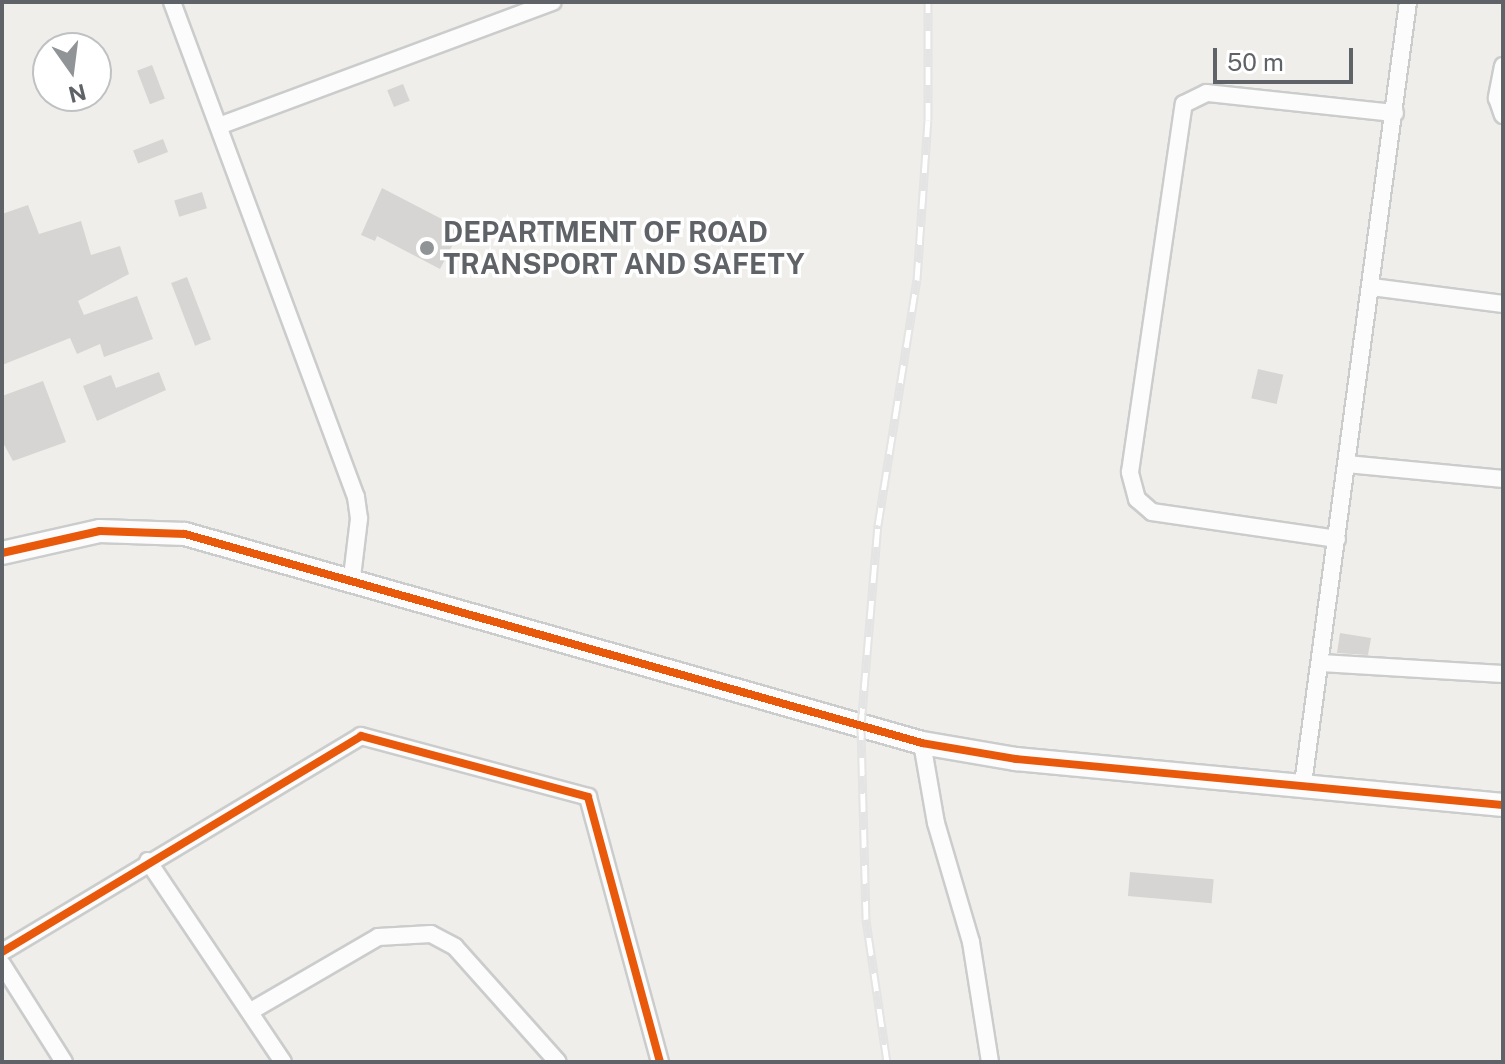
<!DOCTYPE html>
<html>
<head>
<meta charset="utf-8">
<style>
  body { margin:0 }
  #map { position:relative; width:1505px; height:1064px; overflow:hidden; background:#efeeea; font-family:"Public Sans",sans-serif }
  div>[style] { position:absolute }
  .building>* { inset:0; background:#d6d5d3; transform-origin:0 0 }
  .roads { filter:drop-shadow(2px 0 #cbcccc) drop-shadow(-2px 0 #cbcccc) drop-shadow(0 2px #cbcccc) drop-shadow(0 -2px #cbcccc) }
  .street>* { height:16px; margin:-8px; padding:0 8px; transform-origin:8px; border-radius:8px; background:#fdfcfc }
  .secondary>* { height:22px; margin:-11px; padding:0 11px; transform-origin:11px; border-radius:11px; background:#fdfcfc }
  .rail>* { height:9px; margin-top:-4.5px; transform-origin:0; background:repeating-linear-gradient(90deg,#fff 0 18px,#e4e4e4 0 36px); box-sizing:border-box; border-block:2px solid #e4e4e4 }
  .cycleway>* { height:8px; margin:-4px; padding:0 4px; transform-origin:4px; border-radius:4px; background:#e8590c }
  .dots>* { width:22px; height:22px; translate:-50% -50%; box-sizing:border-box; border:4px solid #fff; border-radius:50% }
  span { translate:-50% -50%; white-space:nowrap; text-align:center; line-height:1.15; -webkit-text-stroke:7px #fff; paint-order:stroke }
  .poi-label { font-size:28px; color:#5f6368; font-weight:700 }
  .left { translate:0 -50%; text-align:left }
  .frame { position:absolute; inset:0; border:4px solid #5f6368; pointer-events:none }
  .north { position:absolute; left:32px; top:32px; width:80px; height:80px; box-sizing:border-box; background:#fff; border:2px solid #bfc1c3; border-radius:50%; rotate:166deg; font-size:22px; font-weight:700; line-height:32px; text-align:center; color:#5f6368 }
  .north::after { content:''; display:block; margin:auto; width:28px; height:36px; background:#919496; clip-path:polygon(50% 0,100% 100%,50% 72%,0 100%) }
  .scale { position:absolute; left:1213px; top:48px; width:140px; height:36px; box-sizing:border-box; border:4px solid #5f6368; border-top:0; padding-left:10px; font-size:24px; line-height:28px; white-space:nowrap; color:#5f6368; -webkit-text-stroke:6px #fff; paint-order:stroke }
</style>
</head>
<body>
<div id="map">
  <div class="building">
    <i style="left:152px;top:65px;width:36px;height:16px;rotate:69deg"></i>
    <i style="left:403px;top:84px;width:18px;height:17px;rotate:68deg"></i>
    <i style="left:163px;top:139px;width:14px;height:32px;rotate:69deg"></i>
    <i style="clip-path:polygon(382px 188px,461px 229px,440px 269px,377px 236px,375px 241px,361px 235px)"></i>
    <i style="left:202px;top:192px;width:17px;height:29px;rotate:73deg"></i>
    <i style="clip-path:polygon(28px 205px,39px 234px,81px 221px,91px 255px,120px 246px,129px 274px,78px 301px,84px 315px,137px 296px,153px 339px,104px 357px,100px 344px,77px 354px,70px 338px,2px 365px,2px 214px)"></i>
    <i style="left:187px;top:277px;width:67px;height:17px;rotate:69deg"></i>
    <i style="left:1258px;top:369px;width:26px;height:30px;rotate:13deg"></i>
    <i style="clip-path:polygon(159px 372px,166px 390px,97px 421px,83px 386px,111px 375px,116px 388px)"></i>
    <i style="clip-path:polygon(43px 381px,66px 442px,13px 461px,2px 441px,2px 396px)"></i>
    <i style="clip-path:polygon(1340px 633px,1371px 638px,1368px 655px,1337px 653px)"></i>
    <i style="left:1130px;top:872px;width:84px;height:24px;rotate:5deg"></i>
  </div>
  <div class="roads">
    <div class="street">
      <i style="left:172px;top:2px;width:528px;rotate:69.61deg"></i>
      <i style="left:356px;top:497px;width:22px;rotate:82deg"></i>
      <i style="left:359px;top:519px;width:58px;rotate:96.9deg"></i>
      <i style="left:1503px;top:66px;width:33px;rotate:101deg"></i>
      <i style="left:1497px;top:98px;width:18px;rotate:71deg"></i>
      <i style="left:219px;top:126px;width:356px;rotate:-20.4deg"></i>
      <i style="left:1372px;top:287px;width:132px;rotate:7.4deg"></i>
      <i style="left:1347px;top:464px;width:157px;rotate:5.5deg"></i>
      <i style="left:1337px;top:539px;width:187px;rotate:-171.7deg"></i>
      <i style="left:1152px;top:512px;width:20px;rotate:-139deg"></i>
      <i style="left:1137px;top:499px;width:28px;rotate:-105deg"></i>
      <i style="left:1130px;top:472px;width:372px;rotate:-81.7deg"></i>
      <i style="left:1184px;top:104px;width:25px;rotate:-26deg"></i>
      <i style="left:1207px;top:93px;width:189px;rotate:6.1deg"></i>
      <i style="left:1321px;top:663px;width:182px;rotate:3.5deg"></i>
      <i style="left:922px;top:743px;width:81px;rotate:80.1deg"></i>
      <i style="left:936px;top:823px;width:124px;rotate:73.6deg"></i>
      <i style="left:971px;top:942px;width:121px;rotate:81deg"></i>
      <i style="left:1303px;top:784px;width:789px;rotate:-82.35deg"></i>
      <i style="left:148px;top:861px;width:242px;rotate:56.1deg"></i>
      <i style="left:2px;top:952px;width:419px;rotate:-31deg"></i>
      <i style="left:361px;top:736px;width:235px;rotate:15deg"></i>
      <i style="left:588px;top:797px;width:275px;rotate:74.8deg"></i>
      <i style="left:2px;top:964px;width:116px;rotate:57.7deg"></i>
      <i style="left:251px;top:1011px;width:147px;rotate:-30.2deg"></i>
      <i style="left:378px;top:937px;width:53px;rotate:-3.2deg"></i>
      <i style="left:431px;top:934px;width:27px;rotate:28deg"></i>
      <i style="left:455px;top:947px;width:154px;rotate:48.2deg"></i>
    </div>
    <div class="secondary">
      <i style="left:2px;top:553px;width:100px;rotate:-12.7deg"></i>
      <i style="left:100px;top:531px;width:85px;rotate:2deg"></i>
      <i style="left:185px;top:534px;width:766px;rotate:15.83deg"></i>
      <i style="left:922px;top:743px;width:95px;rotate:9.7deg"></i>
      <i style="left:1016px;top:759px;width:489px;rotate:5.4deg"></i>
    </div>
  </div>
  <div class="rail">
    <i style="left:887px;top:1062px;width:145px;rotate:-98.4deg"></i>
    <i style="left:866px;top:919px;width:193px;rotate:-91.5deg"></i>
    <i style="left:861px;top:726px;width:202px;rotate:-85.2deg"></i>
    <i style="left:878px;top:525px;width:248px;rotate:-81deg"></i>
    <i style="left:917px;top:280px;width:160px;rotate:-86.1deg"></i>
    <i style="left:928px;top:120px;width:118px;rotate:-90deg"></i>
  </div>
  <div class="cycleway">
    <i style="left:2px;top:553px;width:100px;rotate:-12.7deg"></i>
    <i style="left:100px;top:531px;width:85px;rotate:2deg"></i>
    <i style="left:185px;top:534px;width:766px;rotate:15.83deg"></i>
    <i style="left:922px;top:743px;width:95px;rotate:9.7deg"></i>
    <i style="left:1016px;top:759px;width:489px;rotate:5.4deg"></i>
    <i style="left:2px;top:952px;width:419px;rotate:-31deg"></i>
    <i style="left:361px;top:736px;width:235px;rotate:15deg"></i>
    <i style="left:588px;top:797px;width:275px;rotate:74.8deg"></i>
  </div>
  <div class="dots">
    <i style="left:427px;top:248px;background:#919496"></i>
  </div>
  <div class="poi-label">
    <span class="left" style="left:443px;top:248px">DEPARTMENT OF ROAD<br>TRANSPORT AND SAFETY</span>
  </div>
  <div class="frame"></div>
  <div class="north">N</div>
  <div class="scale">50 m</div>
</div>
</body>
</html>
